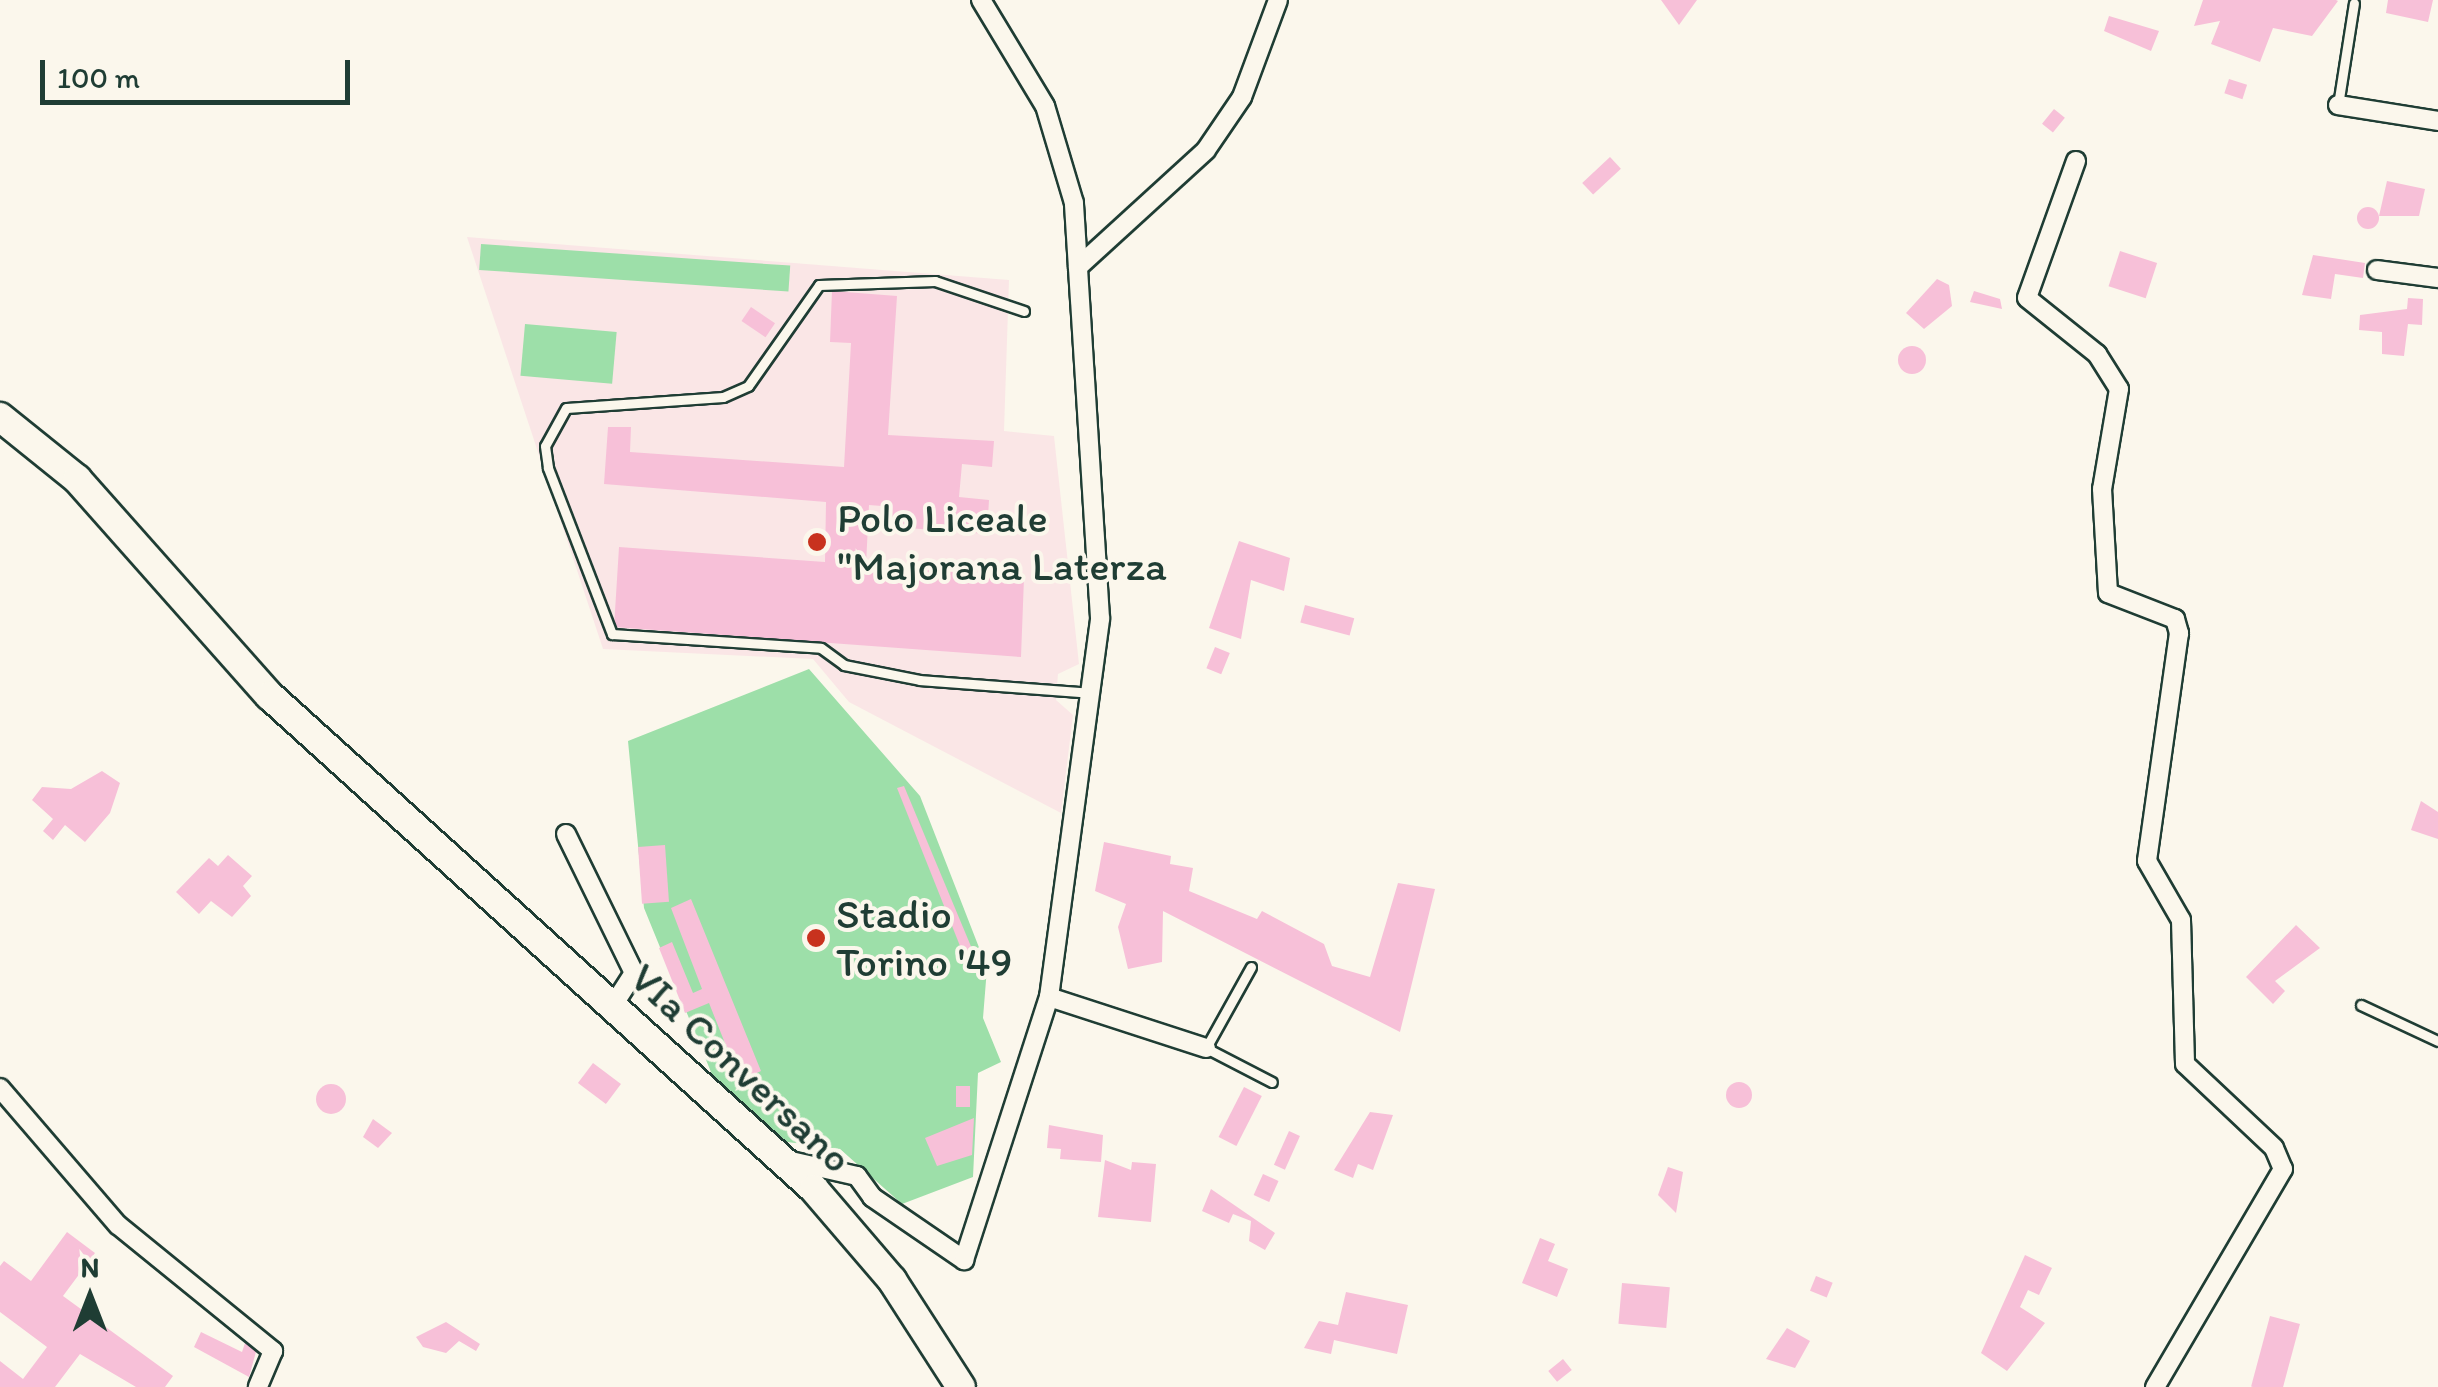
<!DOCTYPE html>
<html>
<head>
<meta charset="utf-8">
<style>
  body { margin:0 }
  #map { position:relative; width:2438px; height:1387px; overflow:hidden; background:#fbf7ec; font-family:Itim,sans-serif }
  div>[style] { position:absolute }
  .built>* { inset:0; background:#fae6e6 }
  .green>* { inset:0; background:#9ddfa9; transform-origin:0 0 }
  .building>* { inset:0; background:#f7c0d8; transform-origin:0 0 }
  .round { border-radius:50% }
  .roads { filter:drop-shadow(2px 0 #1f3d34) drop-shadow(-2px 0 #1f3d34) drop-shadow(0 2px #1f3d34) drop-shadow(0 -2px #1f3d34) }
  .lane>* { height:9px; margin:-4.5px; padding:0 4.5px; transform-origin:4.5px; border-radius:4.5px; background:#fbf7ec }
  .street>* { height:18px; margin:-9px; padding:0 9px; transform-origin:9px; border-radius:9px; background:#fbf7ec }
  .secondary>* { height:28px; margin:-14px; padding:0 14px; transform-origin:14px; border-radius:14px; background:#fbf7ec }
  .dots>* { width:28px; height:28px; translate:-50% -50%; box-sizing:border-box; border:5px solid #fbf7ec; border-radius:50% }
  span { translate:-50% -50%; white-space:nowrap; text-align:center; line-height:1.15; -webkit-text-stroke:8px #fbf7ec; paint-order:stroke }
  .poi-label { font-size:42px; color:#1f3d34 }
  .left { translate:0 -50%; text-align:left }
  .street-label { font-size:42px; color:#1f3d34 }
  .north { position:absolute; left:40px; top:1247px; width:100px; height:100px; -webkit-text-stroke:8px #fbf7ec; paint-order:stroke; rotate:0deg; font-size:28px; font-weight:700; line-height:40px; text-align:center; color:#1f3d34 }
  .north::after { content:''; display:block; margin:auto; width:35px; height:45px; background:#1f3d34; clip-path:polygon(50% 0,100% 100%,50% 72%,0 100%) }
  .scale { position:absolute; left:40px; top:60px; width:310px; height:45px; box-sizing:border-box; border:5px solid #1f3d34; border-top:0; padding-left:12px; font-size:30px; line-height:35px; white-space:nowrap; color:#1f3d34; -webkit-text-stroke:8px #fbf7ec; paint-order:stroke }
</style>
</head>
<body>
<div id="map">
  <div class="built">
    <i style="clip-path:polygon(467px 237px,1009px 280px,1004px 431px,1054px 436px,1079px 664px,1058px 674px,1056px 700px,1073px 715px,1061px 813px,849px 702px,813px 659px,603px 649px)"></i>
  </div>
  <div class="green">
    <i style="left:481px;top:244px;width:310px;height:26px;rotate:4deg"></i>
    <i style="left:525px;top:324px;width:92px;height:52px;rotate:5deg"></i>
    <i style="clip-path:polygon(809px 669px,920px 796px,987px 968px,983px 1018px,1001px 1062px,978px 1073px,973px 1177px,902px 1204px,840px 1149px,780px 1141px,713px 1077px,644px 908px,628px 741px)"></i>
  </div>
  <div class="building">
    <i style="clip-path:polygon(1661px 0,1697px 0,1679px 25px)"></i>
    <i style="clip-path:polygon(2203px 0,2336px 0,2338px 1px,2312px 36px,2273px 28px,2260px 62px,2211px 44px,2220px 21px,2194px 26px)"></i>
    <i style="clip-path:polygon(2388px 0,2433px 0,2428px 22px,2386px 13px)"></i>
    <i style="clip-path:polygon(2109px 16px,2159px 31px,2151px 51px,2104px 31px)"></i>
    <i style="left:2229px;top:79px;width:19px;height:15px;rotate:18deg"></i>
    <i style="left:2054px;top:109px;width:14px;height:19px;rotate:39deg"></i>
    <i style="left:1610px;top:157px;width:16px;height:38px;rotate:47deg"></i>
    <i style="clip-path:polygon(2387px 181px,2425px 189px,2419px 216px,2379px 216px)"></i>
    <i class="round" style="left:2357px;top:207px;width:22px;height:22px"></i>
    <i style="left:2120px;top:251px;width:39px;height:37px;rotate:18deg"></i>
    <i style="clip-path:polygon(2313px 255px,2365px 263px,2363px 278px,2335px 274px,2331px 299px,2302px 295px)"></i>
    <i style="clip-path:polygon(1937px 279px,1949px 285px,1952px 306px,1924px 329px,1906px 313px)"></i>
    <i style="clip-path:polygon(832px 291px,897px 296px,888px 435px,994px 441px,992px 467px,962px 464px,959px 497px,989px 500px,987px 534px,881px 526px,882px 506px,869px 505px,866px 565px,1024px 578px,1021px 657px,614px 627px,619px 547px,825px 562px,826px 502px,604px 484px,608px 427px,631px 427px,630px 452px,844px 467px,851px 343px,830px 342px)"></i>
    <i style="clip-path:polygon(1974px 291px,2000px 299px,2002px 309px,1970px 302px)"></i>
    <i style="clip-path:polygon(2408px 298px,2423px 299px,2422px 325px,2408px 324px,2404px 356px,2382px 354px,2382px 332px,2359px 330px,2360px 315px,2407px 309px)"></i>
    <i style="left:751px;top:307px;width:29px;height:17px;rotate:34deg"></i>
    <i class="round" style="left:1898px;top:346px;width:28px;height:28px"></i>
    <i style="clip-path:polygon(1239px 541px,1290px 558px,1284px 591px,1251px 580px,1241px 639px,1209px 628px)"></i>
    <i style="left:1305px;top:605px;width:51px;height:18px;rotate:15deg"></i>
    <i style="left:1215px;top:647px;width:16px;height:23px;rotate:22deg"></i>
    <i style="clip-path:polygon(102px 771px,120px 783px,110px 813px,85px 842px,65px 825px,53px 840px,43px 831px,53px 819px,32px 800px,42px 787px,71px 789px)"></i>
    <i style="clip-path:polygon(904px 786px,975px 956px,966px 961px,897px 788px)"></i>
    <i style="clip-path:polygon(2421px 801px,2438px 812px,2438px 839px,2411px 830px)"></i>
    <i style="clip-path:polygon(1104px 842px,1171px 856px,1170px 864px,1193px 868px,1189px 891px,1257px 919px,1262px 911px,1324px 944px,1332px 966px,1370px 977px,1398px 883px,1435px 889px,1400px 1032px,1163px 911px,1162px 962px,1128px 969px,1118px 927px,1126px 904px,1095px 891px)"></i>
    <i style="left:665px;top:845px;width:57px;height:27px;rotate:86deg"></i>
    <i style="clip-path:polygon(228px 855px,252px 876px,243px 886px,251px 896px,232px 917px,211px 901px,199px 914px,176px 892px,209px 858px,218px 866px)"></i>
    <i style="clip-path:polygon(691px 899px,761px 1071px,740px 1081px,709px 1003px,685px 1013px,659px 948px,672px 942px,693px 993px,702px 989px,671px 908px)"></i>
    <i style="clip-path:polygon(2296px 925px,2320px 948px,2275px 981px,2285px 991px,2273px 1004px,2246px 977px)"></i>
    <i style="left:593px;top:1063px;width:35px;height:25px;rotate:37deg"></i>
    <i class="round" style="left:1726px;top:1082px;width:26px;height:26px"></i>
    <i class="round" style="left:316px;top:1084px;width:30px;height:30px"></i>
    <i style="left:956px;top:1086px;width:14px;height:21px"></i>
    <i style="left:1244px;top:1087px;width:20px;height:56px;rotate:27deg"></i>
    <i style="clip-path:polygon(1370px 1112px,1393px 1115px,1373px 1170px,1358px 1164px,1353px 1178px,1334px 1170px)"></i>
    <i style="clip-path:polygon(974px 1118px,972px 1155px,937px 1166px,925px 1138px)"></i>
    <i style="clip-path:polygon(373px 1119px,392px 1133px,378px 1148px,363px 1137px)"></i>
    <i style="clip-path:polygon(1049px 1125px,1103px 1135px,1101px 1162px,1060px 1159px,1061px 1149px,1047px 1148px)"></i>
    <i style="left:1289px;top:1131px;width:12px;height:37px;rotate:24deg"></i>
    <i style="clip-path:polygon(1105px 1160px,1131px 1170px,1132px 1162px,1156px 1164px,1151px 1222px,1098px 1217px)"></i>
    <i style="clip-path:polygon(1668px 1167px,1683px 1172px,1676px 1213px,1658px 1195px)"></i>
    <i style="left:1263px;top:1174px;width:17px;height:23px;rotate:24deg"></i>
    <i style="clip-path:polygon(1211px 1189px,1275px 1233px,1265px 1250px,1249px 1241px,1251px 1221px,1233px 1214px,1229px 1223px,1202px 1211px)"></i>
    <i style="clip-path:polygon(67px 1232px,95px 1253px,63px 1296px,173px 1376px,165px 1387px,136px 1387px,80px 1354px,55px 1387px,0 1387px,0 1361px,23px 1379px,47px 1347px,0 1312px,0 1266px,4px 1261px,31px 1281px)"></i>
    <i style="clip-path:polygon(1540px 1238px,1555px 1244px,1548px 1261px,1568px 1269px,1557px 1297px,1522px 1283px)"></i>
    <i style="clip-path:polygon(2025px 1255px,2052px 1268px,2039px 1295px,2028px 1290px,2020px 1307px,2045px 1323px,2007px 1371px,1981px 1353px)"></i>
    <i style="left:1816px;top:1276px;width:18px;height:16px;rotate:22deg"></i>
    <i style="left:1622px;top:1283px;width:48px;height:41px;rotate:5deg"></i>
    <i style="clip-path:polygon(1346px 1292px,1408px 1305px,1397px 1354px,1334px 1340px,1331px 1354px,1304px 1348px,1319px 1321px,1338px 1325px)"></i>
    <i style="left:2270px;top:1316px;width:31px;height:73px;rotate:15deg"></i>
    <i style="clip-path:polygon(446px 1322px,480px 1344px,476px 1351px,459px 1341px,446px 1353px,423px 1347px,416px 1337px)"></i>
    <i style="clip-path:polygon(1787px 1328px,1810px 1341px,1795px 1368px,1766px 1359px)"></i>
    <i style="clip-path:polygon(201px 1332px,242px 1352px,245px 1343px,257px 1348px,249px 1377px,194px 1347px)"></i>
    <i style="left:1563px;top:1359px;width:14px;height:19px;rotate:51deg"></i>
  </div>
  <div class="roads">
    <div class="lane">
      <i style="left:2338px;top:105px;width:103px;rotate:-81.1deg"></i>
      <i style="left:1024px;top:311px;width:94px;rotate:-161.4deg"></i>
      <i style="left:935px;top:281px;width:116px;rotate:178deg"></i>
      <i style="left:819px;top:285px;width:123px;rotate:125.1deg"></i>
      <i style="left:748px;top:386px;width:27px;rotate:156deg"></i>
      <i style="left:723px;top:397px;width:157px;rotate:176deg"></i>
      <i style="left:566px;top:408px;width:43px;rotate:118.9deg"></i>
      <i style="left:545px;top:446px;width:22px;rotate:82deg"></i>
      <i style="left:548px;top:468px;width:178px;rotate:68.9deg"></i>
      <i style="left:612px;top:634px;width:209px;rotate:3.8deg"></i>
      <i style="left:821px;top:648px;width:29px;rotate:36deg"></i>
      <i style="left:844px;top:665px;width:77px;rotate:11.2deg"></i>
      <i style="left:920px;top:680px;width:172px;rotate:4.3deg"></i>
      <i style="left:1251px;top:967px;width:93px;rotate:119.1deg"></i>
      <i style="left:1206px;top:1048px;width:74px;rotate:27.3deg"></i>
      <i style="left:2361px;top:1005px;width:85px;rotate:25.1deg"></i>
    </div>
    <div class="street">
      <i style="left:2338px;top:105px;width:101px;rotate:9.1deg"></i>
      <i style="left:2076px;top:161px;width:145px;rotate:109.7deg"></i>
      <i style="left:2027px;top:298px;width:90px;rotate:38.7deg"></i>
      <i style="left:2097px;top:354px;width:41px;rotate:57.8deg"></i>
      <i style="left:2119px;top:389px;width:101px;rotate:99.6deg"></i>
      <i style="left:2102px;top:489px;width:104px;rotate:86.7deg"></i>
      <i style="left:2108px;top:593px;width:72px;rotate:21.2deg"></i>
      <i style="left:2175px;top:619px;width:15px;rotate:74deg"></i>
      <i style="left:2179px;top:633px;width:230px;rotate:98deg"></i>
      <i style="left:2147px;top:861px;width:68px;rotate:60deg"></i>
      <i style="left:2181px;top:920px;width:144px;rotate:88.4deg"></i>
      <i style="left:2185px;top:1064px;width:122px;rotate:43.3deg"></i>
      <i style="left:2274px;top:1148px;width:23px;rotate:67deg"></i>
      <i style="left:2283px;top:1169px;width:253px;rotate:120.4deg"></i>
      <i style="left:1078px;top:267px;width:173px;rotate:-42.4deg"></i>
      <i style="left:1206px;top:150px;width:64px;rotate:-55.8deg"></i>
      <i style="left:1242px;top:97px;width:103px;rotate:-69.6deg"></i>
      <i style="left:2377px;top:270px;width:62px;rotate:7.5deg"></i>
      <i style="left:566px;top:834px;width:155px;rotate:63.9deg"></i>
      <i style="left:634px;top:973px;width:37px;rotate:123deg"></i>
      <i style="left:1049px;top:997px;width:165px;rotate:18deg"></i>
      <i style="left:0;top:1088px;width:181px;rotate:49.3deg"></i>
      <i style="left:118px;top:1225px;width:200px;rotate:39.1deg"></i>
      <i style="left:273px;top:1351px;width:39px;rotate:113deg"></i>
      <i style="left:782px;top:1159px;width:77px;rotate:12.8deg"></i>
      <i style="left:857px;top:1176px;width:26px;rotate:54deg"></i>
      <i style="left:872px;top:1197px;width:112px;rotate:34.4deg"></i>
      <i style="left:964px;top:1260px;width:276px;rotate:-72.1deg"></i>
      <i style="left:1049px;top:997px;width:382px;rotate:-82.3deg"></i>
      <i style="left:1100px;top:618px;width:416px;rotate:-93.6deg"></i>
      <i style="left:1074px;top:203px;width:101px;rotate:-106.6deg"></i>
      <i style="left:1045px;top:106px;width:124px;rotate:-121.1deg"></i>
    </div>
    <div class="secondary">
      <i style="left:0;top:417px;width:99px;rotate:38.8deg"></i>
      <i style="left:77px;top:479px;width:290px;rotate:48.4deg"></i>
      <i style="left:270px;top:696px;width:734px;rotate:42.18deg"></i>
      <i style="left:814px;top:1189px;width:120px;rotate:49.4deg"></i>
      <i style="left:892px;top:1280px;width:127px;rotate:57.2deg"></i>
    </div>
  </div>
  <div class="dots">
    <i style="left:817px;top:542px;background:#c8321e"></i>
    <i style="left:816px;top:938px;background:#c8321e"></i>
  </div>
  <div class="poi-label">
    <span class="left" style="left:837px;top:542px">Polo Liceale<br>"Majorana Laterza</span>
    <span class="left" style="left:836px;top:938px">Stadio<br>Torino '49</span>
  </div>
  <div class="street-label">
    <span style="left:741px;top:1068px;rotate:43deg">VIa Conversano</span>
  </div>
  <div class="north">N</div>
  <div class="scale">100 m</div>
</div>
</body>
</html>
